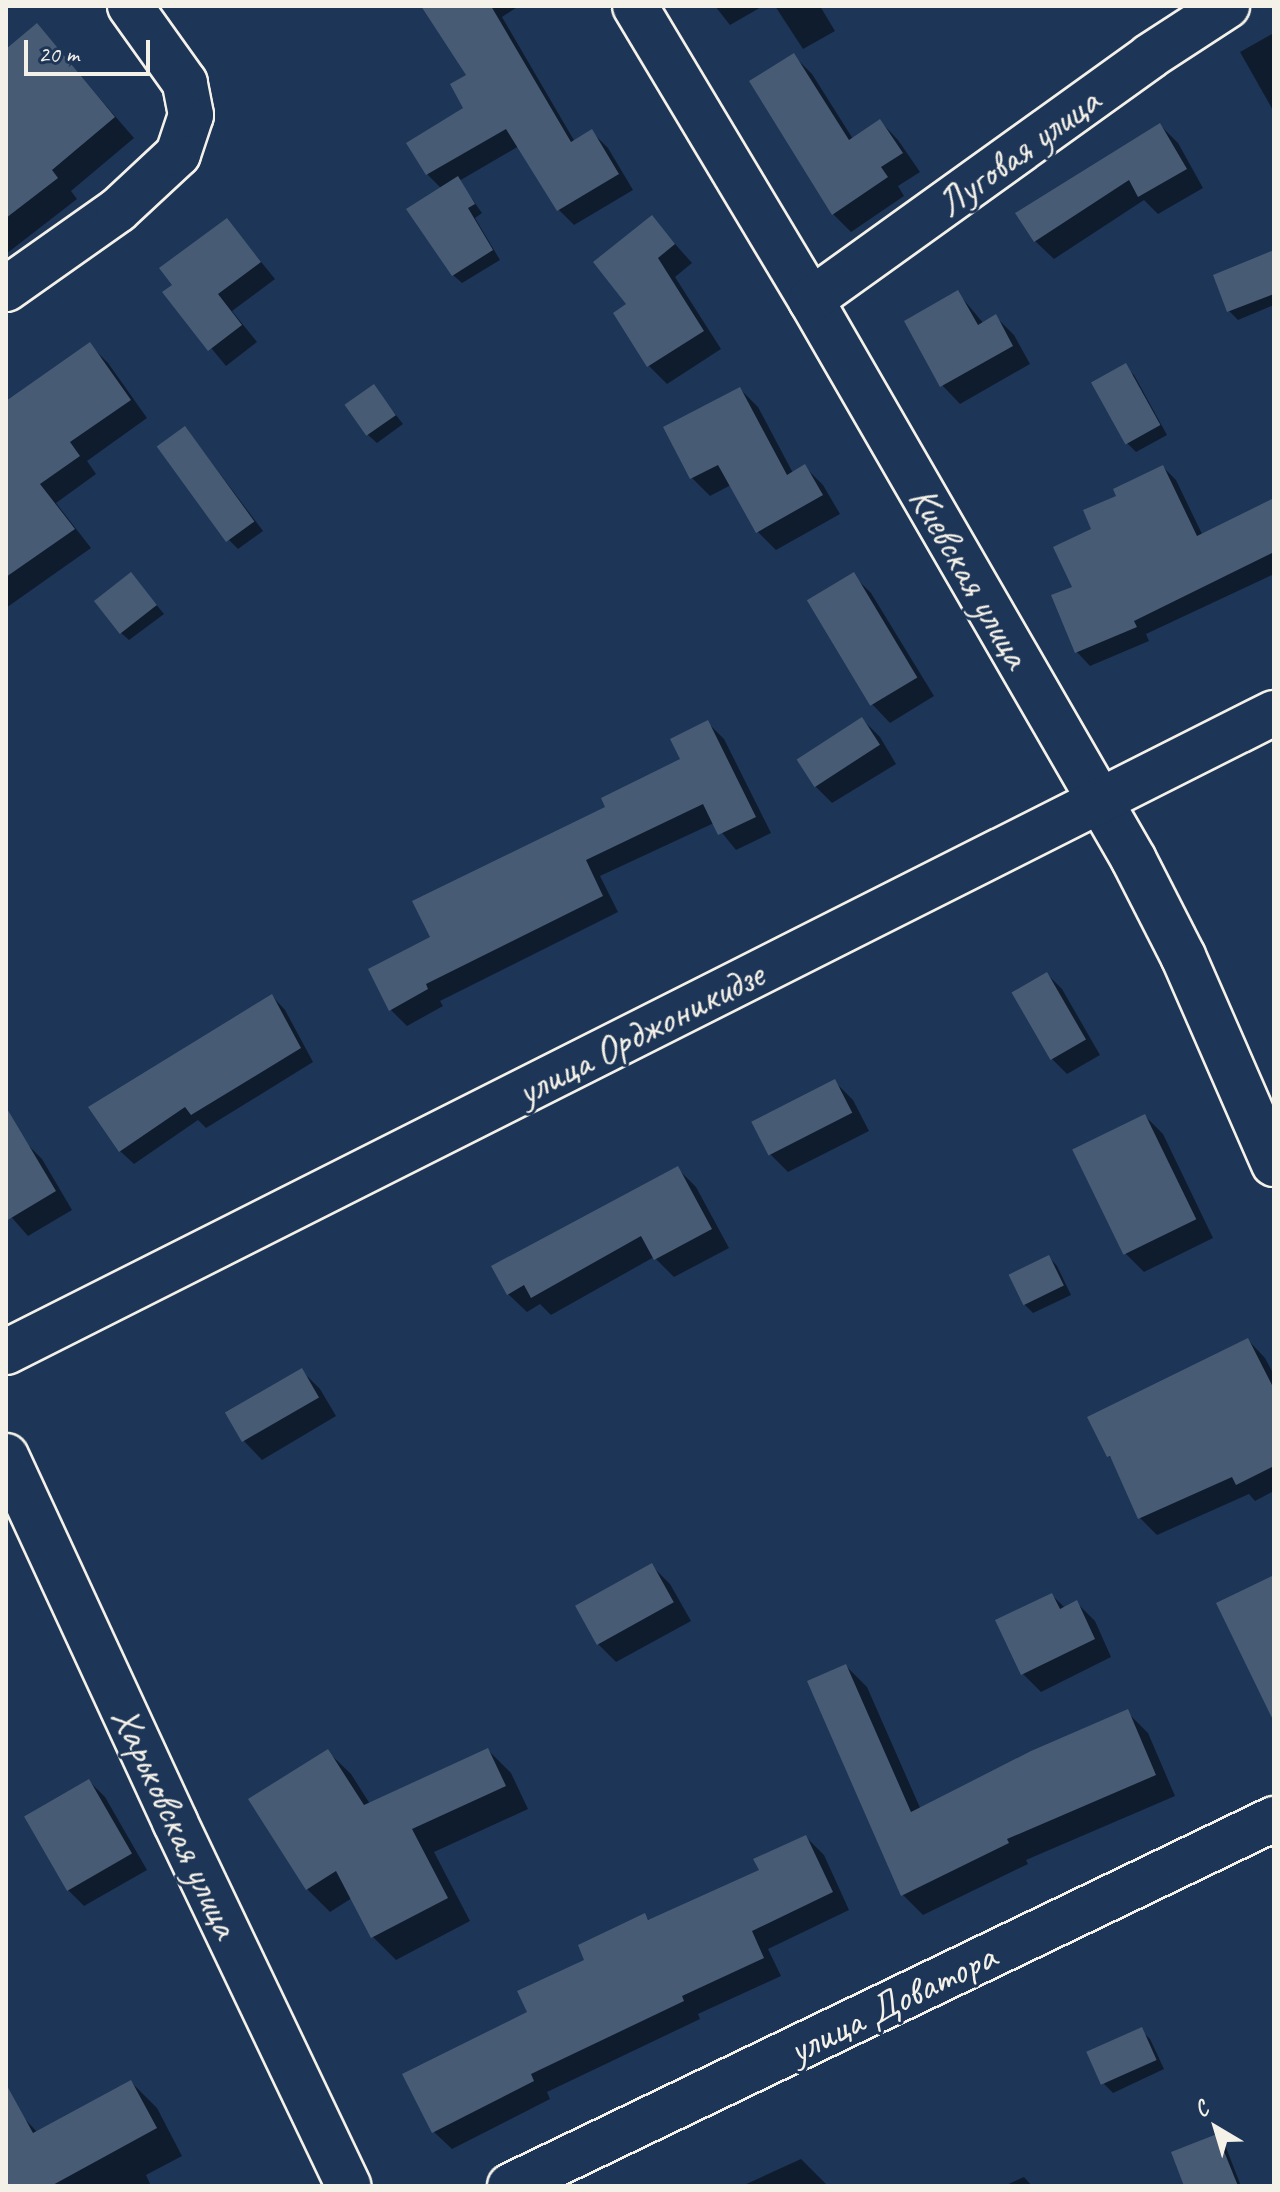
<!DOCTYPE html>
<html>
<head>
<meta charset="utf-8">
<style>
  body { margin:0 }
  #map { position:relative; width:1280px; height:2192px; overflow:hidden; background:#1d3557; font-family:Caveat,sans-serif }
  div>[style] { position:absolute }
  .shadow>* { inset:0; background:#0007 }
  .building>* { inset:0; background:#485b74; transform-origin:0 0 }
  .roads { filter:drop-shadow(2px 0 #f4f1e8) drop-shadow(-2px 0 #f4f1e8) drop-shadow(0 2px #f4f1e8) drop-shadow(0 -2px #f4f1e8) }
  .minor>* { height:44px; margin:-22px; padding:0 22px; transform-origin:22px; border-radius:22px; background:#1d3557 }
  span { translate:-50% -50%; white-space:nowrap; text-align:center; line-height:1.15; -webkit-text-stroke:6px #1d3557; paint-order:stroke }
  .street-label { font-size:40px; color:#f4f1e8 }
  .frame { position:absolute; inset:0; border:8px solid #f4f1e8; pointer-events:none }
  .north { position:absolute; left:1176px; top:2088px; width:80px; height:80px; -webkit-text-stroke:6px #1d3557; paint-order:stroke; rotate:322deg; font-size:22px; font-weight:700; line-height:32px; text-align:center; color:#f4f1e8 }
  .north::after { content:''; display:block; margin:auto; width:28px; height:36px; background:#f4f1e8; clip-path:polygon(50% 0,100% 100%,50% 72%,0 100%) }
  .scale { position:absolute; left:24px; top:40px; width:126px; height:36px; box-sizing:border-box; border:4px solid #f4f1e8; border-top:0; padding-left:10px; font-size:24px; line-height:28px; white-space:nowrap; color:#f4f1e8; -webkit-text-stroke:6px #1d3557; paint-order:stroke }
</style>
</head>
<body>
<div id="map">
  <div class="shadow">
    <i style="clip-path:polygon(423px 6px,519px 6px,502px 17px,575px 142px,592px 132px,608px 148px,633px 190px,574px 225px,558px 209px,519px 146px,459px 181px,482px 213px,475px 218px,500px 260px,462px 283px,453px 275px,442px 189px,427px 174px,466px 108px,469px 75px)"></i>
    <i style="clip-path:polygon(715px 6px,763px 6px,730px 25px)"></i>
    <i style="clip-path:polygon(775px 6px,820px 6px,835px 31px,803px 49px)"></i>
    <i style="clip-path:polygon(37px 26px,134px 138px,71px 191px,77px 199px,6px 254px,6px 51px)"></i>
    <i style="clip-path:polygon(1274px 33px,1274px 112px,1240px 52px)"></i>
    <i style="clip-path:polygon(794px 56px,812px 74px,853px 139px,880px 121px,898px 140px,920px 172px,898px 186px,904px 196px,851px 232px,833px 214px)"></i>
    <i style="clip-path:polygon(1160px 125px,1178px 143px,1203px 188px,1158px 214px,1144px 200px,1054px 259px,1035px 241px)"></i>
    <i style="clip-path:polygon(652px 218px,692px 263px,675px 277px,721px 349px,667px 384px,649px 366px,629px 305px)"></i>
    <i style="clip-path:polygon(227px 220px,275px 279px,232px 311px,257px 342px,226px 366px,165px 292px,174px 286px)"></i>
    <i style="clip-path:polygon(1274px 253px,1274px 305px,1238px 320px,1229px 311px,1215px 276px)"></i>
    <i style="clip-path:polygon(958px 293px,984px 324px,996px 317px,1014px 335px,1030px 364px,960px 404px,942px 385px)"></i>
    <i style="clip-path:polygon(90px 345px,108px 363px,147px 418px,87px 461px,96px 474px,56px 503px,91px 548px,6px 608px,6px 403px)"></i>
    <i style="clip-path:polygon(1125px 366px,1134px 375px,1167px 435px,1136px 452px,1127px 443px)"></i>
    <i style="clip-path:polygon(374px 387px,403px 424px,377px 443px,368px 435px)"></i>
    <i style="clip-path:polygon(740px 389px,758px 407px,793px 473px,805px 467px,823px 485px,840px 514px,776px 550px,758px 532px,731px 485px,710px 496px,692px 478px)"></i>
    <i style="clip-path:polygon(193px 438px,263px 531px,238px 549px,229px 540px)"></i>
    <i style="clip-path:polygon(1163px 467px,1176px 480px,1203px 536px,1274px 501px,1274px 574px,1146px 634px,1149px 641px,1090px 666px,1077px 652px,1075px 588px,1094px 530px,1119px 497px)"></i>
    <i style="clip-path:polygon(131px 574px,164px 614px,129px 640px,120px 632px)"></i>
    <i style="clip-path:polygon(853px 575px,871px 593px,934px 696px,890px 723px,872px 704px)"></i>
    <i style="clip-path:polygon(862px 719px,880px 737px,896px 764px,832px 803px,814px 785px)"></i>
    <i style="clip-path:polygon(708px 723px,724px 739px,771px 833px,736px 850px,714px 823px,600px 876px,618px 912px,440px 1001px,443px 1006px,407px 1026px,390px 1009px,433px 938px,608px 808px,683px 759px)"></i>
    <i style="clip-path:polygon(1047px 974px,1062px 989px,1100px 1055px,1067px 1074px,1052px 1059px)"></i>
    <i style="clip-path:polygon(272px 996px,285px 1010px,313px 1062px,206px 1128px,198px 1120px,134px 1164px,120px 1151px)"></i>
    <i style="clip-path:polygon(835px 1082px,853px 1100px,869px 1131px,788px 1172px,770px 1154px)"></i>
    <i style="clip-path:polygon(1145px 1116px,1163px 1134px,1213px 1238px,1144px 1272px,1126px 1254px)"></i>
    <i style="clip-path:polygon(24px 1141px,42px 1159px,72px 1210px,28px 1236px,6px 1211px,6px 1152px)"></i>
    <i style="clip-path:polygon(678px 1169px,696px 1187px,729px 1248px,674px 1277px,654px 1257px,551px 1315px,540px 1304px,527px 1312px,508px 1294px)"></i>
    <i style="clip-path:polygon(1049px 1257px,1057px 1266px,1071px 1295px,1033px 1313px,1024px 1304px)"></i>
    <i style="clip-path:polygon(1248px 1340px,1265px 1358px,1274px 1375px,1274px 1491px,1255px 1501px,1249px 1494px,1157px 1535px,1140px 1518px,1116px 1463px,1109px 1456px)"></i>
    <i style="clip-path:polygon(302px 1371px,320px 1389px,336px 1416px,262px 1460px,244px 1441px)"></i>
    <i style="clip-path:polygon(652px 1566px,670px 1584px,691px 1621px,616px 1662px,598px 1644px,578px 1607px)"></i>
    <i style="clip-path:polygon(1052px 1595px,1065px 1608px,1077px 1603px,1095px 1621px,1111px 1657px,1041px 1692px,1023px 1674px)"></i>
    <i style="clip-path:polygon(846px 1666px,867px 1687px,921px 1810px,1127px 1712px,1148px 1733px,1175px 1796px,1026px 1860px,1028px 1864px,923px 1915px,902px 1894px)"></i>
    <i style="clip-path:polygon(488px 1750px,511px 1773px,528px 1809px,434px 1852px,470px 1921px,396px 1960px,372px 1936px,352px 1898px,330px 1912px,307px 1889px,327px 1751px,351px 1774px,370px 1804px)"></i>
    <i style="clip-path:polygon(89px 1781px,105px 1797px,147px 1870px,84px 1906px,68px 1890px)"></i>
    <i style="clip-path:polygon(806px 1837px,824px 1855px,849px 1910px,768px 1949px,781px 1976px,698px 2014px,700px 2019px,547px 2092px,550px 2099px,452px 2149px,434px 2132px,530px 2013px,587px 1961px,645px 1916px,650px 1921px,761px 1871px)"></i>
    <i style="clip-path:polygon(1141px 2030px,1150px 2039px,1164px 2069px,1113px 2093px,1104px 2084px)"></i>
    <i style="clip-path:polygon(131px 2082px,157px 2108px,182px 2156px,146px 2175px,151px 2186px,6px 2186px,6px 2126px,23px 2117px,38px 2133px)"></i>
    <i style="clip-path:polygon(1216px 2136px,1225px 2145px,1241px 2186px,1186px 2186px)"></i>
    <i style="clip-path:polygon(801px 2159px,828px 2186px,742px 2186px)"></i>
    <i style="clip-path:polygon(1024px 2177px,1032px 2186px,1004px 2186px)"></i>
  </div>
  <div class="building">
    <i style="clip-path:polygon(421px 6px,491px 6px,571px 142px,592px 129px,619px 174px,557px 211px,506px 129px,426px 175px,406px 143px,463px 108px,450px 84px,466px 75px)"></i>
    <i style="clip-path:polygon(37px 23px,115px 117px,52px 170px,58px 178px,6px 218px,6px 49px)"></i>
    <i style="clip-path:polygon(794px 53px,849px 140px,880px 119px,903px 153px,881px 167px,888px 177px,832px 215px,749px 81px)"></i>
    <i style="clip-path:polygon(1160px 123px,1187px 169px,1138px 197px,1129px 180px,1034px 242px,1015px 213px)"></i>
    <i style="clip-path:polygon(458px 176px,475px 204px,468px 208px,493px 250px,452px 276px,406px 209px)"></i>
    <i style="clip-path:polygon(652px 215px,675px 244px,658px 258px,704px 331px,647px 367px,613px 313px,626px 304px,593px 262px)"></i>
    <i style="clip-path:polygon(227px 218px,261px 262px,218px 294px,242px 325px,208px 351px,162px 292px,172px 285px,159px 268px)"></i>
    <i style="clip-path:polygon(1274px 250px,1274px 294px,1227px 312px,1213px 275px)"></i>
    <i style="clip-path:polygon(958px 290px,978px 325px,996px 314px,1013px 346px,940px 387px,904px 321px)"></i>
    <i style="clip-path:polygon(90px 342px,131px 400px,70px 442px,80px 456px,40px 484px,75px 529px,6px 577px,6px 401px)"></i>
    <i style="left:1126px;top:363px;width:71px;height:40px;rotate:61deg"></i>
    <i style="left:374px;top:384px;width:38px;height:36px;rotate:55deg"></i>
    <i style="clip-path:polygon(740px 387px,787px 475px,805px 464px,823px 495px,756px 533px,718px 465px,690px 479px,663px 427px)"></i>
    <i style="left:185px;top:426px;width:118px;height:35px;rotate:54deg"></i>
    <i style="clip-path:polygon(1163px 465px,1197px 536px,1274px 498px,1274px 552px,1134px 621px,1137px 627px,1075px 653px,1051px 595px,1072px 587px,1053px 547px,1091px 529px,1083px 510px,1116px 496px,1113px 489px)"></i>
    <i style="left:131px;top:572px;width:42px;height:47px;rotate:52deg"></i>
    <i style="left:854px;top:572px;width:123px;height:55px;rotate:59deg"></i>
    <i style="left:862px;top:717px;width:33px;height:78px;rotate:57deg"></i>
    <i style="clip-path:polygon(708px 720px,756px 817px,718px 835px,703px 804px,586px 860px,603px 896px,426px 984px,428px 989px,389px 1011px,368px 969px,430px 937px,412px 901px,605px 807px,601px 798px,680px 759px,670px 739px)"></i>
    <i style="left:1047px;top:972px;width:78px;height:41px;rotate:60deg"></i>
    <i style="clip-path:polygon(272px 994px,301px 1048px,191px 1115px,185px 1107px,119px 1152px,88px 1107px)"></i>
    <i style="left:835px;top:1079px;width:38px;height:94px;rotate:63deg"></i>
    <i style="clip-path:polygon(6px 1107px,56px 1191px,6px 1221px)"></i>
    <i style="left:1145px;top:1114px;width:117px;height:81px;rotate:64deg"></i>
    <i style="clip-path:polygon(678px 1166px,712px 1229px,654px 1260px,641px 1236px,531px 1298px,524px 1285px,507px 1295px,491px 1266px)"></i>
    <i style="left:1049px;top:1255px;width:34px;height:45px;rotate:64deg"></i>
    <i style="clip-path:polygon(1248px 1338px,1274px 1389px,1274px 1466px,1236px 1485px,1232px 1477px,1138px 1519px,1110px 1456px,1107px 1457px,1087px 1417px)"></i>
    <i style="left:302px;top:1368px;width:34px;height:89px;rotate:60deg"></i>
    <i style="left:652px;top:1563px;width:45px;height:88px;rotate:61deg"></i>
    <i style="clip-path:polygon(1274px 1575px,1274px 1722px,1216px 1603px)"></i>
    <i style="clip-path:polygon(1052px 1593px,1060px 1609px,1077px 1600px,1095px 1639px,1021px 1675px,995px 1620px)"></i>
    <i style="clip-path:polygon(846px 1664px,911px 1812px,1031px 1751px,1128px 1709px,1156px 1775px,1007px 1839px,1009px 1843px,901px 1896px,807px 1681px)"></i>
    <i style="clip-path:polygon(488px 1748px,506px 1786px,412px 1829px,448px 1898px,371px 1938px,336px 1871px,306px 1890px,248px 1799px,328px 1749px,364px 1805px)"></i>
    <i style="left:89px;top:1779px;width:86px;height:75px;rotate:60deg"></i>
    <i style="clip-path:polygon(806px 1835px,833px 1892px,752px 1931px,764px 1958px,682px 1996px,684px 2001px,531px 2074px,534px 2081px,432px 2133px,402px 2074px,527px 2012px,517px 1991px,584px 1960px,578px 1945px,645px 1913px,648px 1920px,759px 1870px,753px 1859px)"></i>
    <i style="left:1142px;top:2027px;width:36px;height:61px;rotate:66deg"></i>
    <i style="clip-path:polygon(131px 2080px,157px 2128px,51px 2186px,6px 2186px,6px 2084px,33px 2133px)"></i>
    <i style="clip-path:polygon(1217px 2134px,1238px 2186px,1184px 2186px,1171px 2152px)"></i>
  </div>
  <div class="roads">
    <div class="minor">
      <i style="left:635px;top:6px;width:343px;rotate:59.1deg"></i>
      <i style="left:811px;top:300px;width:646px;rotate:60.02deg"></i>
      <i style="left:1134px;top:860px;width:108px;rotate:63deg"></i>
      <i style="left:1183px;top:956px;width:227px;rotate:66.4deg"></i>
      <i style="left:6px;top:289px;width:137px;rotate:-35.2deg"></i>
      <i style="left:118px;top:210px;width:82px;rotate:-43deg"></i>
      <i style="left:178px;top:154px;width:41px;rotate:-71.6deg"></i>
      <i style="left:191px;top:115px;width:33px;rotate:-101deg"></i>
      <i style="left:185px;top:83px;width:95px;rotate:-125.5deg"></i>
      <i style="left:811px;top:300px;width:418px;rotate:-35.7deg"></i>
      <i style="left:1150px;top:56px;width:92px;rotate:-33deg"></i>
      <i style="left:6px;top:1352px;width:1420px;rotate:-26.75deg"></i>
      <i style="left:6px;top:1456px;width:403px;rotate:65.2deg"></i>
      <i style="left:175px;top:1822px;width:403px;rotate:64.5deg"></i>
      <i style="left:510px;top:2186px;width:848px;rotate:-25.66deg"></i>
    </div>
  </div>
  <div class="street-label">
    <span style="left:1018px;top:152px;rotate:-36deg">Луговая улица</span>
    <span style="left:970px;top:577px;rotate:60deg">Киевская улица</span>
    <span style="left:640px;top:1033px;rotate:-27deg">улица Орджоникидзе</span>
    <span style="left:176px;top:1822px;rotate:65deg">Харьковская улица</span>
    <span style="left:892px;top:2003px;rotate:-26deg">улица Доватора</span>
  </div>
  <div class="frame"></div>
  <div class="north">С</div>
  <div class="scale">20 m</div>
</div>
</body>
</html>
